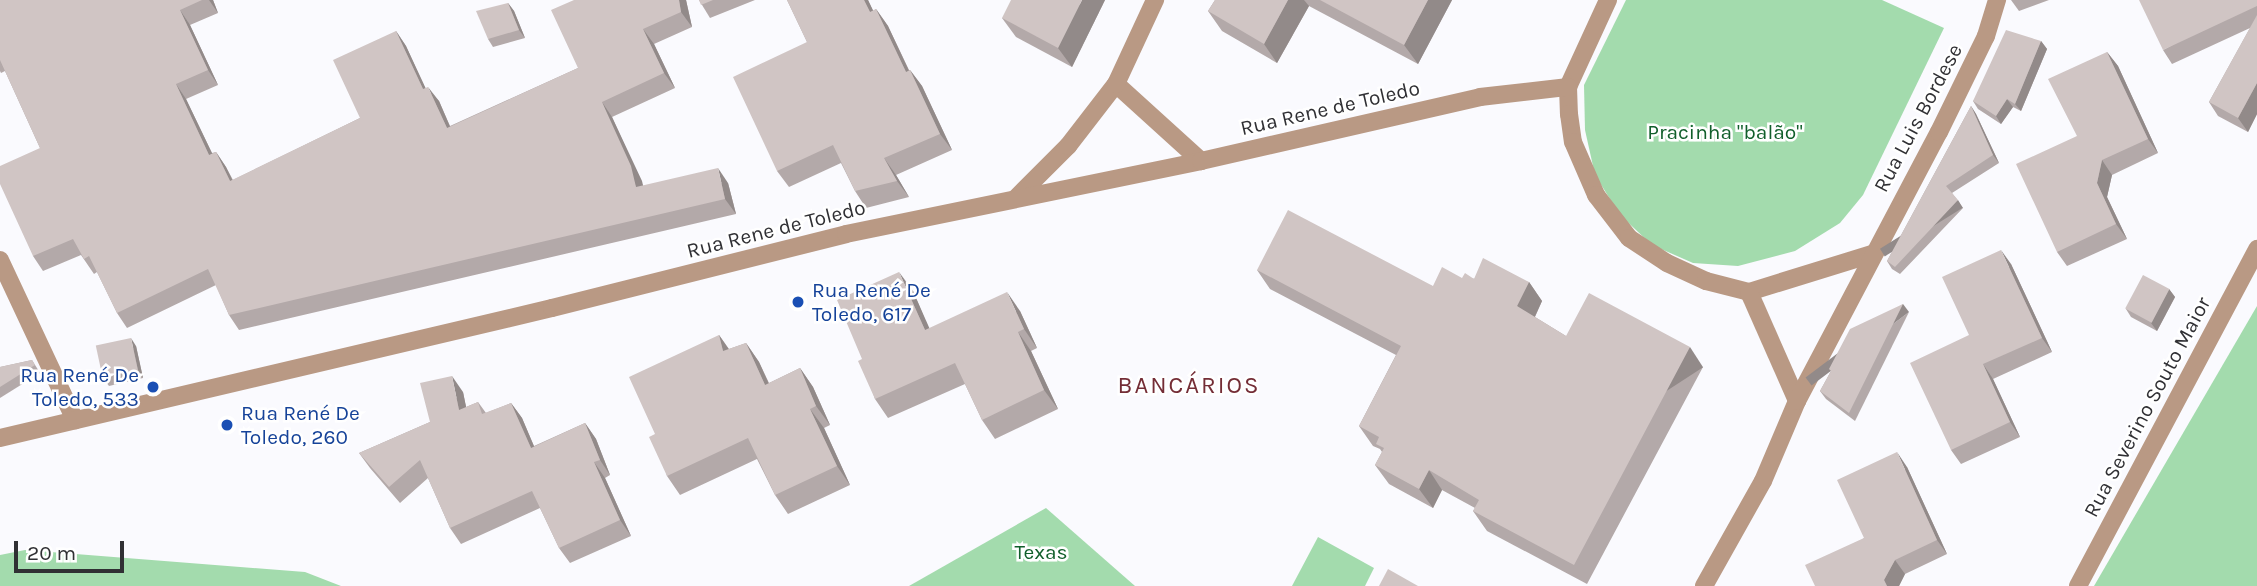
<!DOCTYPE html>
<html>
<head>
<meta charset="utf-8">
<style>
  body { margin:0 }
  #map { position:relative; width:2257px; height:586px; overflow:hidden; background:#fafafe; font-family:Karla,sans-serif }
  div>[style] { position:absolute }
  .green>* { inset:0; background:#a3dbad }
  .minor>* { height:18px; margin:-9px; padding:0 9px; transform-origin:9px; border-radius:9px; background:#b99984 }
  .wall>* { inset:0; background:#b3a9a9 }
  .shaded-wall>* { inset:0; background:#928a89; transform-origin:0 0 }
  .building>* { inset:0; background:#d0c5c4; transform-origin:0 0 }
  .dots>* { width:19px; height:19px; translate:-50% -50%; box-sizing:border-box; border:4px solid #fff; border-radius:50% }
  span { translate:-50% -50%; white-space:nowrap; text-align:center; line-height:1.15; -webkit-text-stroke:5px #fff; paint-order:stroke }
  .street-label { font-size:21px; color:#303034 }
  .park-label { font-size:21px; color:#115f2b }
  .transit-label { font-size:21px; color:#164399 }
  .left { translate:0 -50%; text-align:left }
  .right { translate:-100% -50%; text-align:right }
  .quarter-label { font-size:24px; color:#742d36; letter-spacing:2px }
  .scale { position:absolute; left:14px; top:541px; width:110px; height:32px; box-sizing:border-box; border:4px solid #303034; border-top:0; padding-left:9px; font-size:21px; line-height:24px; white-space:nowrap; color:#303034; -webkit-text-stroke:5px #fff; paint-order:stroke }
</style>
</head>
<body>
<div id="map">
  <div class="green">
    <i style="clip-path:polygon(1626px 0,1882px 0,1944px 28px,1863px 195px,1840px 223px,1795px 251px,1738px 266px,1693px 263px,1652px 245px,1620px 215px,1595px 175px,1585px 130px,1584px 85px)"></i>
    <i style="clip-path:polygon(2257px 306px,2257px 586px,2094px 586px)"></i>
    <i style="clip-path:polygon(1046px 508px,1135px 586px,909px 586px)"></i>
    <i style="clip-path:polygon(1318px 537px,1374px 568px,1365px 586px,1292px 586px)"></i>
    <i style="clip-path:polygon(25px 550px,305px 572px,341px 586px,0 586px,0 555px)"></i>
  </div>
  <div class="minor">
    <i style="left:1608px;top:0;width:96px;rotate:114.7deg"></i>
    <i style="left:1568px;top:87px;width:27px;rotate:88deg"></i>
    <i style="left:1569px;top:114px;width:28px;rotate:82deg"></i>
    <i style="left:1573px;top:142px;width:58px;rotate:66.5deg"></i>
    <i style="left:1596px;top:195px;width:54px;rotate:52.5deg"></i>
    <i style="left:1629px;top:238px;width:45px;rotate:33.3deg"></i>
    <i style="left:1667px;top:263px;width:43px;rotate:24.8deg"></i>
    <i style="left:1706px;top:281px;width:44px;rotate:14.3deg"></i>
    <i style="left:1749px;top:292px;width:129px;rotate:-17.2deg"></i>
    <i style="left:1116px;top:84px;width:115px;rotate:42.2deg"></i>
    <i style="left:1016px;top:198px;width:74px;rotate:-45deg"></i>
    <i style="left:1068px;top:146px;width:78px;rotate:-52.3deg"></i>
    <i style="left:1116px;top:84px;width:93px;rotate:-65.1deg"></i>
    <i style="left:0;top:260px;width:177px;rotate:64.9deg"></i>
    <i style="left:1749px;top:292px;width:119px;rotate:66.2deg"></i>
    <i style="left:0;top:438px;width:567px;rotate:-13.25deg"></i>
    <i style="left:552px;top:308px;width:303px;rotate:-14.1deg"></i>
    <i style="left:846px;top:234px;width:362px;rotate:-11.6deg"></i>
    <i style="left:1201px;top:161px;width:286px;rotate:-12.9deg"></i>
    <i style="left:1480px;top:97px;width:89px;rotate:-6.5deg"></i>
    <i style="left:1704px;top:586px;width:120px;rotate:-60.7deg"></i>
    <i style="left:1763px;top:481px;width:87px;rotate:-67deg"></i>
    <i style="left:1797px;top:401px;width:304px;rotate:-62.2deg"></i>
    <i style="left:1939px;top:132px;width:107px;rotate:-63.9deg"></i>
    <i style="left:1986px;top:36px;width:38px;rotate:-73deg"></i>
    <i style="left:2078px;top:586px;width:382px;rotate:-62deg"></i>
  </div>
  <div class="wall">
    <i style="clip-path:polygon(0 0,213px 0,218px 13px,190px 25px,218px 85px,186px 99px,212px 153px,216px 152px,226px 167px,233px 180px,360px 118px,396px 31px,406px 46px,425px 88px,439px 101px,450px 126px,578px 68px,574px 0,686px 0,692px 27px,654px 44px,675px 88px,612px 117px,643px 186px,728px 183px,736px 214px,239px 330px,229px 315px,216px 285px,127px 328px,117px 313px,97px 272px,94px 274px,81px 255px,43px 271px,33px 256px,40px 148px,5px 71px,1px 73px,0 71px)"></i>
    <i style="clip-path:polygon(699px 0,755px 0,710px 18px)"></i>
    <i style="clip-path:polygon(787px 0,868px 0,873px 11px,876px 9px,888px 26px,909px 70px,910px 70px,922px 86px,952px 150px,896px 175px,909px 197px,866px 208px,855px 191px,841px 163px,789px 187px,777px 171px,807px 42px)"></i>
    <i style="clip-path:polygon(1105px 0,1072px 67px,1016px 37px,1002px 18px)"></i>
    <i style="clip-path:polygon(1215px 0,1452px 0,1418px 64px,1309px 6px,1277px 63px,1222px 31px,1208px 11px)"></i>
    <i style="clip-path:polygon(2011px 0,2049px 0,2019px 11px)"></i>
    <i style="clip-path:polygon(2257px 0,2257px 114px,2248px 132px,2218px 116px,2209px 102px,2250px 28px,2172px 64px,2163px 50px)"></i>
    <i style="clip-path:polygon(508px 3px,514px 11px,525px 38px,493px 47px,488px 39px)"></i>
    <i style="clip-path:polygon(2041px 41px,2047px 49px,2021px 111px,2013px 107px,2001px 124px,1978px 109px,1973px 101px)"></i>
    <i style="clip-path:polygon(2107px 52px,2118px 66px,2158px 153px,2112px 175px,2107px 197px,2127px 239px,2067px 266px,2057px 252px,2077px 136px)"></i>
    <i style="clip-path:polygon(1971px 106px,1976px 114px,1999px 163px,1952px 193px,1963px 208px,1900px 274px,1892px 269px,1887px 261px)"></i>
    <i style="clip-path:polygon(2011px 264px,2052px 352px,1993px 379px,2020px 437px,1961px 464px,1951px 450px,1969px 335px)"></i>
    <i style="clip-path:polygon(1257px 270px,1433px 286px,1462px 278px,1529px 282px,1542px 301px,1535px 317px,1566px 336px,1703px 367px,1587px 584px,1487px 531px,1473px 511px,1475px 508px,1442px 490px,1433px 508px,1389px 484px,1375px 465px,1382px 452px,1380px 449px,1373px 446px,1359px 426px,1396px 355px,1270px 289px)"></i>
    <i style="clip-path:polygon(2169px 289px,2175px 297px,2157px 331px,2131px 317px,2126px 309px)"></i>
    <i style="clip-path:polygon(913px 291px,929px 329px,1020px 311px,1037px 348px,1031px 351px,1058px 409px,995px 439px,982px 420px,965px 384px,888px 418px,875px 399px,862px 359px)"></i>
    <i style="clip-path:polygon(1909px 312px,1855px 421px,1826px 399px,1820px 391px,1831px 371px)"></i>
    <i style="clip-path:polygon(719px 335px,729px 349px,746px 343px,759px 362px,769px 383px,800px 368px,813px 387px,830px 425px,824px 428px,850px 485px,788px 514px,775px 495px,757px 459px,680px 495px,667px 476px,655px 434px)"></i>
    <i style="clip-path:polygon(136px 346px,143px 378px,109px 386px,103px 378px)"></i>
    <i style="clip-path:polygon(32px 360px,40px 373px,0 398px,0 367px)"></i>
    <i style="clip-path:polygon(463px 392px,466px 407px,478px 402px,486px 413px,511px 403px,522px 418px,534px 446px,585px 423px,596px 439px,610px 475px,605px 478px,631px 536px,570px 563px,559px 548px,540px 508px,461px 544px,450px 528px,428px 478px,400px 503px,370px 468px,359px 453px,430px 422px)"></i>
    <i style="clip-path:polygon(1907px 467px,1947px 554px,1905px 574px,1899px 586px,1815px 586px,1864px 538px)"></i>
  </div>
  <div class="shaded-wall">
    <i style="clip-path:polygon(209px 0,213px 0,218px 13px)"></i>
    <i style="clip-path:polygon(679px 0,686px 0,692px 27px,681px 12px)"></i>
    <i style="clip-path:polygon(864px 0,868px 0,882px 29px,870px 12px)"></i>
    <i style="clip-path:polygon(1082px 0,1105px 0,1072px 67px,1058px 48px)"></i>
    <i style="clip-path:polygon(1288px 0,1304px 0,1309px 6px,1277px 63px,1264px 44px)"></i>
    <i style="clip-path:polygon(1428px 0,1452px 0,1418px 64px,1404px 45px)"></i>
    <i style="clip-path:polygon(508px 3px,514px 11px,525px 38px,519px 30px)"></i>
    <i style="clip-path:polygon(876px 9px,888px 26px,917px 88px,906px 72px)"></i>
    <i style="clip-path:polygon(180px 10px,190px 25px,218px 85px,208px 70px)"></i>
    <i style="clip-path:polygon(643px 29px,654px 44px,675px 88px,664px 73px)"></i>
    <i style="clip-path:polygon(396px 31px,406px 46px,433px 104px,423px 89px)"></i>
    <i style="clip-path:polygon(2041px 41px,2047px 49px,2021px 111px,2015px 104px)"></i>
    <i style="clip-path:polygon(2107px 52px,2118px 66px,2158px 153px,2148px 139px)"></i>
    <i style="clip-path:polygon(910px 70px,922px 86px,952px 150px,940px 134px)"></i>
    <i style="clip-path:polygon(2257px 83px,2257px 114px,2248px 132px,2238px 118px)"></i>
    <i style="clip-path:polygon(176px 84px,186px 99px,220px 170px,209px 155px)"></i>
    <i style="clip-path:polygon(428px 87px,439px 101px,457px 143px,447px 128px)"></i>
    <i style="clip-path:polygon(2007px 99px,2013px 107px,2001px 124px,1996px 116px)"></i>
    <i style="clip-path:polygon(602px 102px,612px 117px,642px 181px,647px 202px,636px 187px)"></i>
    <i style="clip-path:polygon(1971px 106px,1976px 114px,1999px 163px,1993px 155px)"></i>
    <i style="clip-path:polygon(216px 152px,226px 167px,240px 196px,230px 181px)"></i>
    <i style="clip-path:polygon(884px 158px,896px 175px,909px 197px,897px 181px)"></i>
    <i style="clip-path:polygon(2102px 160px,2112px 175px,2107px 197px,2127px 239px,2116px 224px,2097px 183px)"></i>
    <i style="clip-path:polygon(718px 168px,728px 183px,736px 214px,725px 199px)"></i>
    <i style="left:1958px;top:200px;width:9px;height:92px;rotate:58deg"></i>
    <i style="clip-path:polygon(2001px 250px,2011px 264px,2052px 352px,2042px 338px)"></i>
    <i style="clip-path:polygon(899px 272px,913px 291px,939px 350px,925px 330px)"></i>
    <i style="clip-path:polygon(1529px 282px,1542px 301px,1531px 325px,1517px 306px)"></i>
    <i style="clip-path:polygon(2169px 289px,2175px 297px,2157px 331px,2151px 323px)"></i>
    <i style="clip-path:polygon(1007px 292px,1020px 311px,1037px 348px,1024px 329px)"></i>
    <i style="left:1903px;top:304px;width:10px;height:122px;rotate:53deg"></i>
    <i style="clip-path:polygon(1018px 332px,1031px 351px,1058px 409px,1044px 390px)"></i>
    <i style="clip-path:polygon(719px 335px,732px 354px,723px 351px)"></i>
    <i style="clip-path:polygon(131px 338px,136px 346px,143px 378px,138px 370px)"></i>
    <i style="clip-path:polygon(746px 343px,759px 362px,778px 404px,765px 385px)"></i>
    <i style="left:1690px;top:347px;width:24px;height:247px;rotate:57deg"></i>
    <i style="clip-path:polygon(1983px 364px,1993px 379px,2020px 437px,2010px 422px)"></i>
    <i style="clip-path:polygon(800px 368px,813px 387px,830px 425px,816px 406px)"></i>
    <i style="clip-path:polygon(452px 376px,463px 392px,470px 426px,459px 410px)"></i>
    <i style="clip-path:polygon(511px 403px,522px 418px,541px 463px,531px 448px)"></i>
    <i style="clip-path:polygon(810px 409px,824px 428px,850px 485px,837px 466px)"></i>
    <i style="clip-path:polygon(585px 423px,596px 439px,610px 475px,600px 460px)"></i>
    <i style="clip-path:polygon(1897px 452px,1907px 467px,1947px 554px,1937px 540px)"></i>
    <i style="clip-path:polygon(594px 462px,605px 478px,631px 536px,620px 520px)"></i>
    <i style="clip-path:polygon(1429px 470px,1442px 490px,1433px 508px,1419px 489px)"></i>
    <i style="clip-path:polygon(1895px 560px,1905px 574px,1899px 586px,1887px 586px,1884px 580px)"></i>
  </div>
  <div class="building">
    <i style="clip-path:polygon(0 0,202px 0,180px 10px,208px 70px,176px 84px,209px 155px,216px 152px,230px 181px,360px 118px,333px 60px,396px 31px,423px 89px,428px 87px,447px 128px,578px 68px,551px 10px,574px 0,679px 0,681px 12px,643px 29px,664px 73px,602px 102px,631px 166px,636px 187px,718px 168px,725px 199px,229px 315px,208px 269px,117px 313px,89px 256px,84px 259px,73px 239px,33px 256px,0 184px,0 166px,40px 148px,0 60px)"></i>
    <i style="clip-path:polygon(699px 0,713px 0,701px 5px)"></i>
    <i style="clip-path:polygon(787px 0,864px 0,870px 12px,876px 9px,906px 72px,910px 70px,940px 134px,884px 158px,897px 181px,855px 191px,833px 145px,777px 171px,733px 77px,807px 42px)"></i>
    <i style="clip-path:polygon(1011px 0,1082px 0,1058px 48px,1002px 18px)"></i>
    <i style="clip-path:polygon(1215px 0,1288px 0,1264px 44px,1208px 11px)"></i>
    <i style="clip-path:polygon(1320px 0,1428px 0,1404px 45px)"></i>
    <i style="clip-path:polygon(2139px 0,2257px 0,2257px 6px,2163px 50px)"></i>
    <i style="clip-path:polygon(508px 3px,519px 30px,488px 39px,476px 11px)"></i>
    <i style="clip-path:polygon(2257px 15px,2257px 83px,2238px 118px,2209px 102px)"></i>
    <i style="clip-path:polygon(2006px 30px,2041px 41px,2015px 104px,2007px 99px,1996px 116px,1973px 101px)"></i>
    <i style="clip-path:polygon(2107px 52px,2148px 139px,2102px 160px,2097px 183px,2116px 224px,2057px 252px,2016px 164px,2077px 136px,2048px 79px)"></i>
    <i style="clip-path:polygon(1971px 106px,1993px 155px,1946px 186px,1958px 200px,1895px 267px,1887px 261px)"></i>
    <i style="clip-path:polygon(1288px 210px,1433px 286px,1442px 267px,1462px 278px,1465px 273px,1474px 279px,1483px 258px,1529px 282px,1517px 306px,1566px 336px,1589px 293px,1690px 347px,1574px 565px,1473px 511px,1479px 500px,1429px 470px,1419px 489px,1375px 465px,1384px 448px,1376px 444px,1379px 437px,1359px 426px,1401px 346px,1257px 270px)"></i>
    <i style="clip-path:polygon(2001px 250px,2042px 338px,1983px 364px,2010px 422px,1951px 450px,1910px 363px,1969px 335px,1942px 277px)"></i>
    <i style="clip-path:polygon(899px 272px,925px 330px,1007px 292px,1024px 329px,1018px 332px,1044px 390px,982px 420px,955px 363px,875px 399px,858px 361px,862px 359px,837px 300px)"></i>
    <i style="left:2143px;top:275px;width:30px;height:38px;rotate:28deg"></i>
    <i style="clip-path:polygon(1903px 304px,1849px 413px,1820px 391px,1831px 371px,1829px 369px,1850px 329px)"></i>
    <i style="clip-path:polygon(719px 335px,723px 351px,746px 343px,765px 385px,800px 368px,816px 406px,810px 409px,837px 466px,775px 495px,748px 438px,667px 476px,649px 437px,655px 434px,629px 377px)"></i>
    <i style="left:131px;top:338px;width:33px;height:36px;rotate:78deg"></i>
    <i style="clip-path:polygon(32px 360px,35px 365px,0 387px,0 367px)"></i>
    <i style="clip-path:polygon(452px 376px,459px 410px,478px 402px,482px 414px,511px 403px,531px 448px,585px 423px,600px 460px,594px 462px,620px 520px,559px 548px,532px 491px,450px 528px,420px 460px,389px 487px,359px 453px,430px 422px,420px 383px)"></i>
    <i style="clip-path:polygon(1897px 452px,1937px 540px,1895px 560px,1884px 580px,1887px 586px,1815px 586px,1805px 565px,1864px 538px,1837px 480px)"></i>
    <i style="clip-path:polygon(1388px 569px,1418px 586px,1379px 586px)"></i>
  </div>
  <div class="dots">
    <i style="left:798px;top:302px;background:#1a4fb4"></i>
    <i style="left:153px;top:387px;background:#1a4fb4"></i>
    <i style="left:227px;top:425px;background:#1a4fb4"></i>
  </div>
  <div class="street-label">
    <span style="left:1330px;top:108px;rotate:-13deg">Rua Rene de Toledo</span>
    <span style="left:1918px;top:118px;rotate:-62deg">Rua Luis Bordese</span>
    <span style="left:776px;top:229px;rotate:-14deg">Rua Rene de Toledo</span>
    <span style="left:2147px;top:407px;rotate:-62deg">Rua Severino Souto Maior</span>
  </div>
  <div class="park-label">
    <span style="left:1725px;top:132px">Pracinha "balão"</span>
    <span style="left:1041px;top:552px">Texas</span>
  </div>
  <div class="transit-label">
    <span class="left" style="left:812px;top:302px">Rua René De<br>Toledo, 617</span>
    <span class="right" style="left:139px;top:387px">Rua René De<br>Toledo, 533</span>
    <span class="left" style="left:241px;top:425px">Rua René De<br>Toledo, 260</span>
  </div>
  <div class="quarter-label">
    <span style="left:1189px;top:386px">BANCÁRIOS</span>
  </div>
  <div class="scale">20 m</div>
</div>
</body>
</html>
